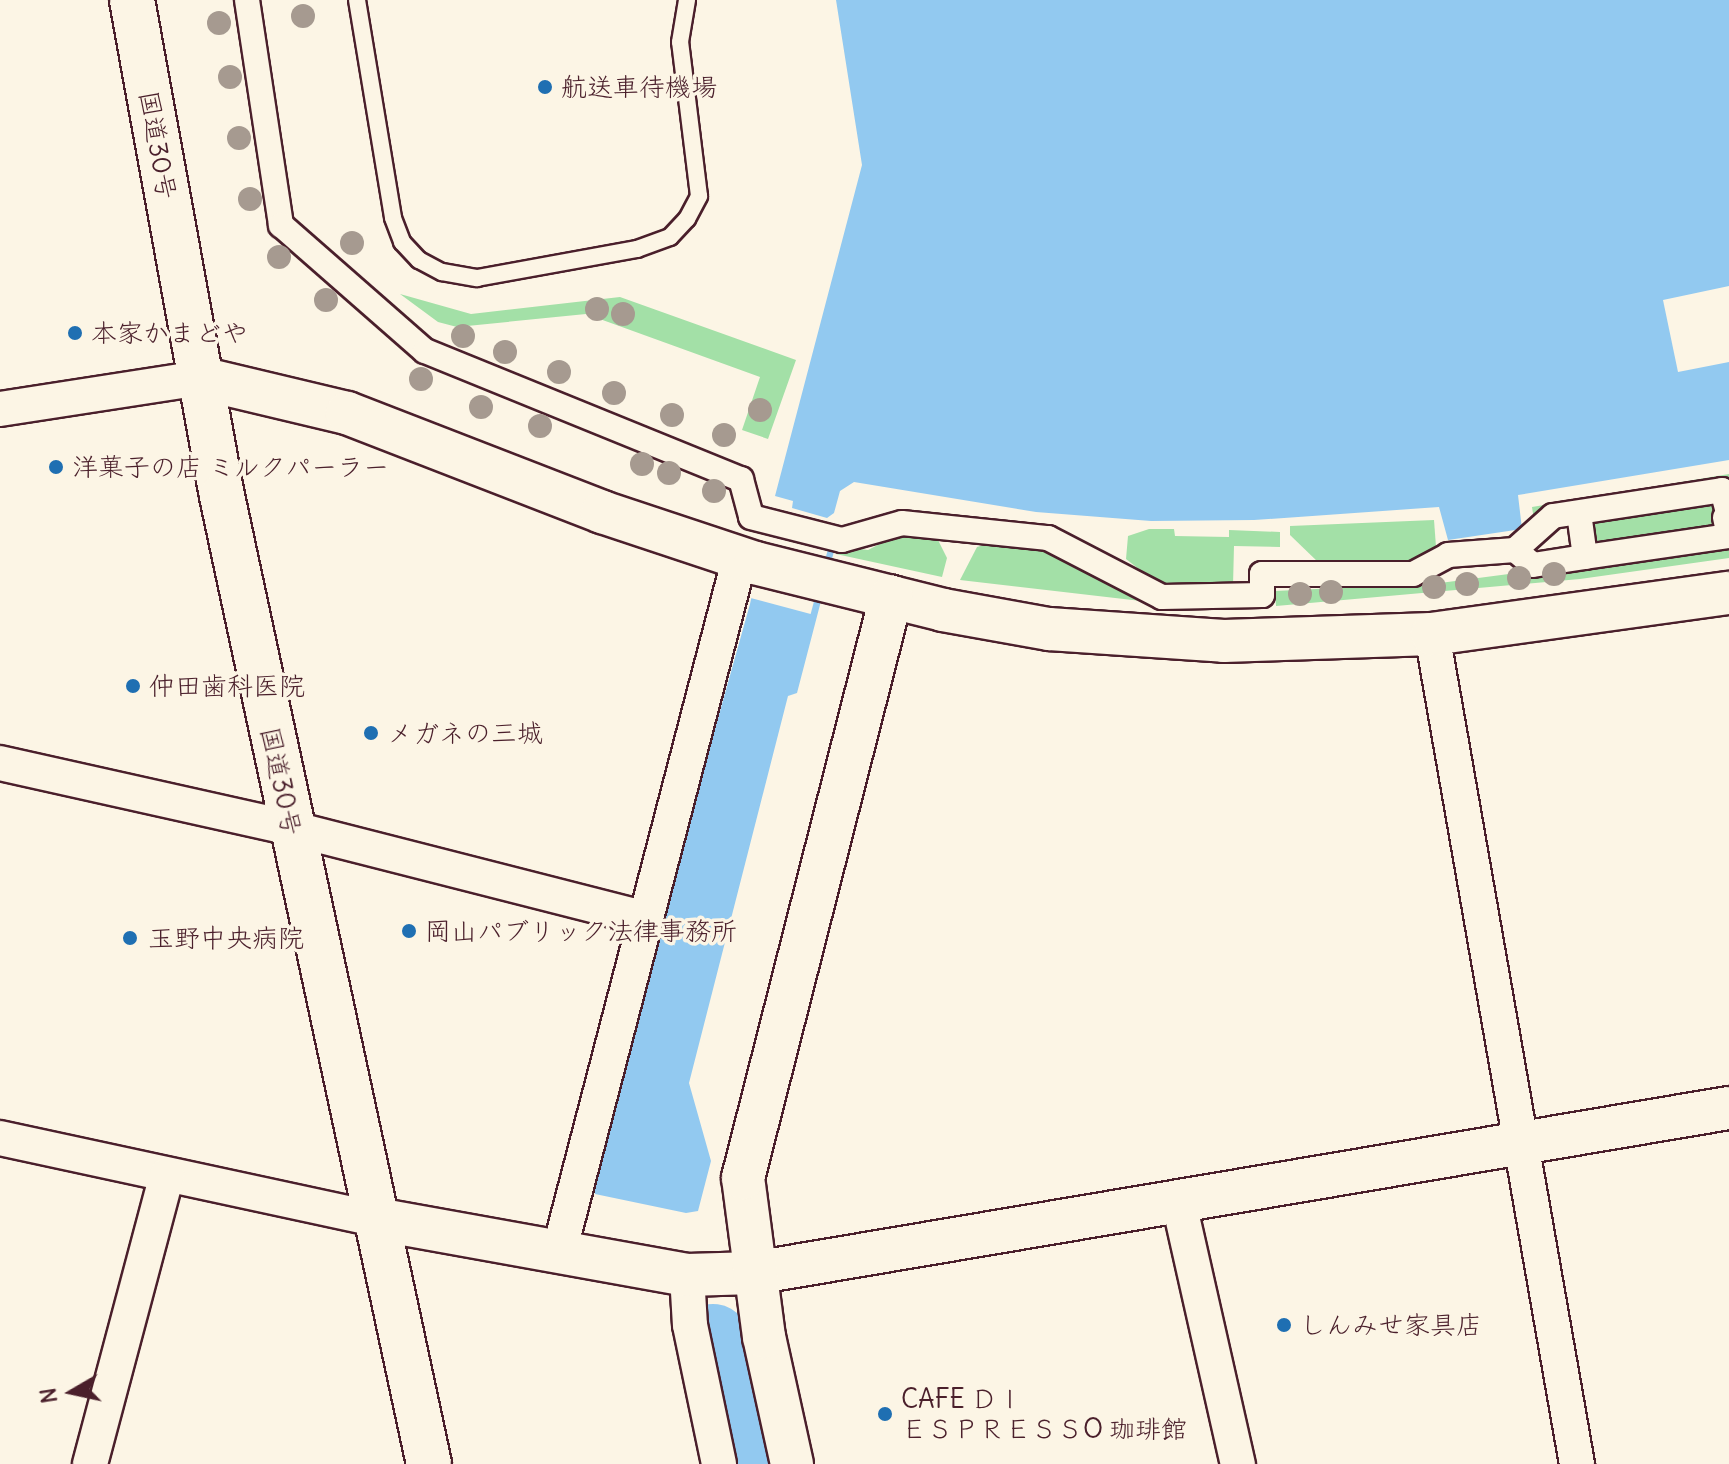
<!DOCTYPE html>
<html>
<head>
<meta charset="utf-8">
<style>
  body { margin:0 }
  #map { position:relative; width:1729px; height:1464px; overflow:hidden; background:#fcf5e5; font-family:Delius,"Klee One",sans-serif }
  div>[style] { position:absolute }
  .green>* { inset:0; background:#a3e0a7; transform-origin:0 0 }
  .water>* { inset:0; background:#92c9f0 }
  .pier>* { inset:0; background:#fcf5e5; transform-origin:0 0 }
  .river>* { height:72px; margin:-36px; padding:0 36px; transform-origin:36px; border-radius:36px; background:#92c9f0 }
  .roads { filter:drop-shadow(2px 0 #4a1f2b) drop-shadow(-2px 0 #4a1f2b) drop-shadow(0 2px #4a1f2b) drop-shadow(0 -2px #4a1f2b) }
  .service>* { height:16px; margin:-8px; padding:0 8px; transform-origin:8px; border-radius:8px; background:#fcf5e5 }
  .pedestrian>* { height:24px; margin:-12px; padding:0 12px; transform-origin:12px; border-radius:12px; background:#fcf5e5 }
  .minor>* { height:34px; margin:-17px; padding:0 17px; transform-origin:17px; border-radius:17px; background:#fcf5e5 }
  .tertiary>* { height:42px; margin:-21px; padding:0 21px; transform-origin:21px; border-radius:21px; background:#fcf5e5 }
  .trunk>* { height:44px; margin:-22px; padding:0 22px; transform-origin:22px; border-radius:22px; background:#fcf5e5 }
  .trees>* { width:24px; height:24px; margin:-12px; border-radius:50%; background:#a69a90 }
  .dots>* { width:22px; height:22px; translate:-50% -50%; box-sizing:border-box; border:4px solid #fcf5e5; border-radius:50% }
  span { translate:-50% -50%; white-space:nowrap; text-align:center; line-height:1.15; -webkit-text-stroke:7px #fcf5e5; paint-order:stroke }
  .poi-label { font-size:26px; color:#4a1f2b }
  .left { translate:0 -50%; text-align:left }
  .street-label { font-size:26px; color:#4a1f2b }
  .north { position:absolute; left:32px; top:1352px; width:80px; height:80px; -webkit-text-stroke:6px #fcf5e5; paint-order:stroke; rotate:261deg; font-size:22px; font-weight:700; line-height:32px; text-align:center; color:#4a1f2b }
  .north::after { content:''; display:block; margin:auto; width:28px; height:36px; background:#4a1f2b; clip-path:polygon(50% 0,100% 100%,50% 72%,0 100%) }
</style>
</head>
<body>
<div id="map">
  <div class="green">
    <i style="clip-path:polygon(400px 294px,471px 314px,620px 297px,796px 360px,768px 439px,742px 430px,760px 377px,586px 314px,457px 327px,438px 322px)"></i>
    <i style="clip-path:polygon(1729px 474px,1729px 484px,1534px 520px,1532px 507px)"></i>
    <i style="left:1712px;top:501px;width:30px;height:125px;rotate:82deg"></i>
    <i style="clip-path:polygon(1434px 520px,1436px 547px,1411px 562px,1319px 563px,1290px 535px,1290px 526px)"></i>
    <i style="clip-path:polygon(1149px 529px,1174px 529px,1175px 536px,1229px 537px,1229px 530px,1280px 532px,1280px 547px,1234px 546px,1233px 586px,1158px 584px,1126px 559px,1128px 536px)"></i>
    <i style="clip-path:polygon(905px 531px,935px 534px,947px 558px,942px 577px,836px 554px,838px 546px,868px 550px)"></i>
    <i style="clip-path:polygon(996px 541px,1058px 554px,1141px 601px,960px 580px,977px 547px)"></i>
    <i style="clip-path:polygon(1729px 545px,1729px 558px,1580px 579px,1276px 606px,1275px 591px,1440px 583px)"></i>
  </div>
  <div class="water">
    <i style="clip-path:polygon(836px 0,1729px 0,1729px 460px,1518px 495px,1522px 529px,1448px 540px,1439px 507px,1254px 520px,1151px 521px,1036px 512px,854px 482px,840px 491px,834px 513px,827px 518px,792px 508px,793px 501px,775px 496px,862px 165px)"></i>
    <i style="clip-path:polygon(769px 514px,839px 532px,797px 693px,788px 696px,689px 1083px,711px 1161px,698px 1211px,686px 1213px,595px 1194px,591px 1172px,750px 604px)"></i>
  </div>
  <div class="pier">
    <i style="clip-path:polygon(1729px 286px,1729px 362px,1678px 372px,1663px 300px)"></i>
    <i style="left:763px;top:533px;width:67px;height:66px;rotate:15deg"></i>
  </div>
  <div class="river">
    <i style="left:713px;top:1340px;width:128px;rotate:75.1deg"></i>
  </div>
  <div class="roads">
    <div class="service">
      <i style="left:357px;top:0;width:221px;rotate:80.6deg"></i>
      <i style="left:393px;top:218px;width:26px;rotate:69deg"></i>
      <i style="left:402px;top:242px;width:25px;rotate:47deg"></i>
      <i style="left:419px;top:260px;width:26px;rotate:28deg"></i>
      <i style="left:442px;top:272px;width:36px;rotate:10deg"></i>
      <i style="left:477px;top:278px;width:163px;rotate:-10.3deg"></i>
      <i style="left:637px;top:249px;width:35px;rotate:-20deg"></i>
      <i style="left:670px;top:237px;width:25px;rotate:-47deg"></i>
      <i style="left:687px;top:219px;width:26px;rotate:-62deg"></i>
      <i style="left:699px;top:196px;width:155px;rotate:-97deg"></i>
      <i style="left:680px;top:42px;width:43px;rotate:-80.5deg"></i>
    </div>
    <div class="pedestrian">
      <i style="left:247px;top:0;width:228px;rotate:81.4deg"></i>
      <i style="left:281px;top:225px;width:191px;rotate:41.2deg"></i>
      <i style="left:425px;top:351px;width:341px;rotate:22.1deg"></i>
      <i style="left:741px;top:479px;width:39px;rotate:75deg"></i>
      <i style="left:751px;top:517px;width:94px;rotate:14.2deg"></i>
      <i style="left:842px;top:540px;width:62px;rotate:-15.8deg"></i>
      <i style="left:902px;top:523px;width:147px;rotate:5.9deg"></i>
      <i style="left:1048px;top:538px;width:128px;rotate:27.4deg"></i>
      <i style="left:1162px;top:597px;width:100px;rotate:-1.1deg"></i>
      <i style="left:1262px;top:595px;width:21px;rotate:-90deg"></i>
      <i style="left:1262px;top:574px;width:151px"></i>
      <i style="left:1413px;top:574px;width:40px;rotate:-28deg"></i>
      <i style="left:1448px;top:555px;width:67px;rotate:-4.3deg"></i>
      <i style="left:1515px;top:550px;width:51px;rotate:-41.8deg"></i>
      <i style="left:1553px;top:516px;width:171px;rotate:-8.7deg"></i>
      <i style="left:1722px;top:490px;width:27px;rotate:75deg"></i>
      <i style="left:1579px;top:513px;width:44px;rotate:82.2deg"></i>
      <i style="left:1585px;top:557px;width:146px;rotate:-8.3deg"></i>
      <i style="left:1729px;top:536px;width:19px;rotate:-102deg"></i>
      <i style="left:1515px;top:550px;width:23px;rotate:40deg"></i>
      <i style="left:1533px;top:565px;width:53px;rotate:-8.7deg"></i>
    </div>
    <div class="minor">
      <i style="left:0;top:409px;width:202px;rotate:-8.8deg"></i>
      <i style="left:1432px;top:634px;width:843px;rotate:80.09deg"></i>
      <i style="left:0;top:763px;width:297px;rotate:12.6deg"></i>
      <i style="left:290px;top:828px;width:365px;rotate:14.3deg"></i>
      <i style="left:0;top:1138px;width:385px;rotate:12.2deg"></i>
      <i style="left:1179px;top:1203px;width:268px;rotate:77.3deg"></i>
      <i style="left:559px;top:1252px;width:718px;rotate:-75.4deg"></i>
      <i style="left:687px;top:1275px;width:50px;rotate:86.6deg"></i>
      <i style="left:690px;top:1325px;width:142px;rotate:78.2deg"></i>
      <i style="left:90px;top:1464px;width:299px;rotate:-75.1deg"></i>
    </div>
    <div class="tertiary">
      <i style="left:200px;top:378px;width:151px;rotate:13.4deg"></i>
      <i style="left:347px;top:413px;width:274px;rotate:21.2deg"></i>
      <i style="left:602px;top:512px;width:161px;rotate:18.4deg"></i>
      <i style="left:755px;top:563px;width:194px;rotate:14deg"></i>
      <i style="left:943px;top:610px;width:108px;rotate:10.2deg"></i>
      <i style="left:1049px;top:629px;width:175px;rotate:3.9deg"></i>
      <i style="left:1224px;top:641px;width:208px;rotate:-1.9deg"></i>
      <i style="left:1432px;top:634px;width:300px;rotate:-7.9deg"></i>
      <i style="left:376px;top:1219px;width:316px;rotate:10.2deg"></i>
      <i style="left:687px;top:1275px;width:67px;rotate:-1.7deg"></i>
      <i style="left:754px;top:1273px;width:989px;rotate:-9.61deg"></i>
      <i style="left:792px;top:1464px;width:130px;rotate:-102.4deg"></i>
      <i style="left:764px;top:1337px;width:160px;rotate:-97.5deg"></i>
      <i style="left:743px;top:1178px;width:600px;rotate:-75.71deg"></i>
    </div>
    <div class="trunk">
      <i style="left:132px;top:0;width:504px;rotate:79.72deg"></i>
      <i style="left:222px;top:496px;width:990px;rotate:77.93deg"></i>
    </div>
  </div>
  <div class="trees">
    <i style="left:303px;top:16px"></i>
    <i style="left:219px;top:23px"></i>
    <i style="left:230px;top:77px"></i>
    <i style="left:239px;top:138px"></i>
    <i style="left:250px;top:199px"></i>
    <i style="left:352px;top:243px"></i>
    <i style="left:279px;top:257px"></i>
    <i style="left:326px;top:300px"></i>
    <i style="left:597px;top:309px"></i>
    <i style="left:623px;top:314px"></i>
    <i style="left:463px;top:336px"></i>
    <i style="left:505px;top:352px"></i>
    <i style="left:559px;top:372px"></i>
    <i style="left:421px;top:379px"></i>
    <i style="left:614px;top:393px"></i>
    <i style="left:481px;top:407px"></i>
    <i style="left:760px;top:410px"></i>
    <i style="left:672px;top:415px"></i>
    <i style="left:540px;top:426px"></i>
    <i style="left:724px;top:435px"></i>
    <i style="left:642px;top:464px"></i>
    <i style="left:669px;top:473px"></i>
    <i style="left:714px;top:491px"></i>
    <i style="left:1554px;top:574px"></i>
    <i style="left:1519px;top:578px"></i>
    <i style="left:1467px;top:584px"></i>
    <i style="left:1434px;top:587px"></i>
    <i style="left:1331px;top:592px"></i>
    <i style="left:1300px;top:594px"></i>
  </div>
  <div class="dots">
    <i style="left:545px;top:87px;background:#1f6fb2"></i>
    <i style="left:75px;top:333px;background:#1f6fb2"></i>
    <i style="left:56px;top:467px;background:#1f6fb2"></i>
    <i style="left:133px;top:686px;background:#1f6fb2"></i>
    <i style="left:371px;top:733px;background:#1f6fb2"></i>
    <i style="left:409px;top:931px;background:#1f6fb2"></i>
    <i style="left:130px;top:938px;background:#1f6fb2"></i>
    <i style="left:1284px;top:1325px;background:#1f6fb2"></i>
    <i style="left:885px;top:1414px;background:#1f6fb2"></i>
  </div>
  <div class="poi-label">
    <span class="left" style="left:561px;top:87px">航送車待機場</span>
    <span class="left" style="left:91px;top:333px">本家かまどや</span>
    <span class="left" style="left:72px;top:467px">洋菓子の店 ミルクパーラー</span>
    <span class="left" style="left:149px;top:686px">仲田歯科医院</span>
    <span class="left" style="left:387px;top:733px">メガネの三城</span>
    <span class="left" style="left:425px;top:931px">岡山パブリック法律事務所</span>
    <span class="left" style="left:148px;top:938px">玉野中央病院</span>
    <span class="left" style="left:1300px;top:1325px">しんみせ家具店</span>
    <span class="left" style="left:901px;top:1414px">CAFE ＤＩ<br>ＥＳＰＲＥＳＳO 珈琲館</span>
  </div>
  <div class="street-label">
    <span style="left:158px;top:145px;rotate:80deg">国道30号</span>
    <span style="left:281px;top:781px;rotate:78deg">国道30号</span>
  </div>
  <div class="north">N</div>
</div>
</body>
</html>
